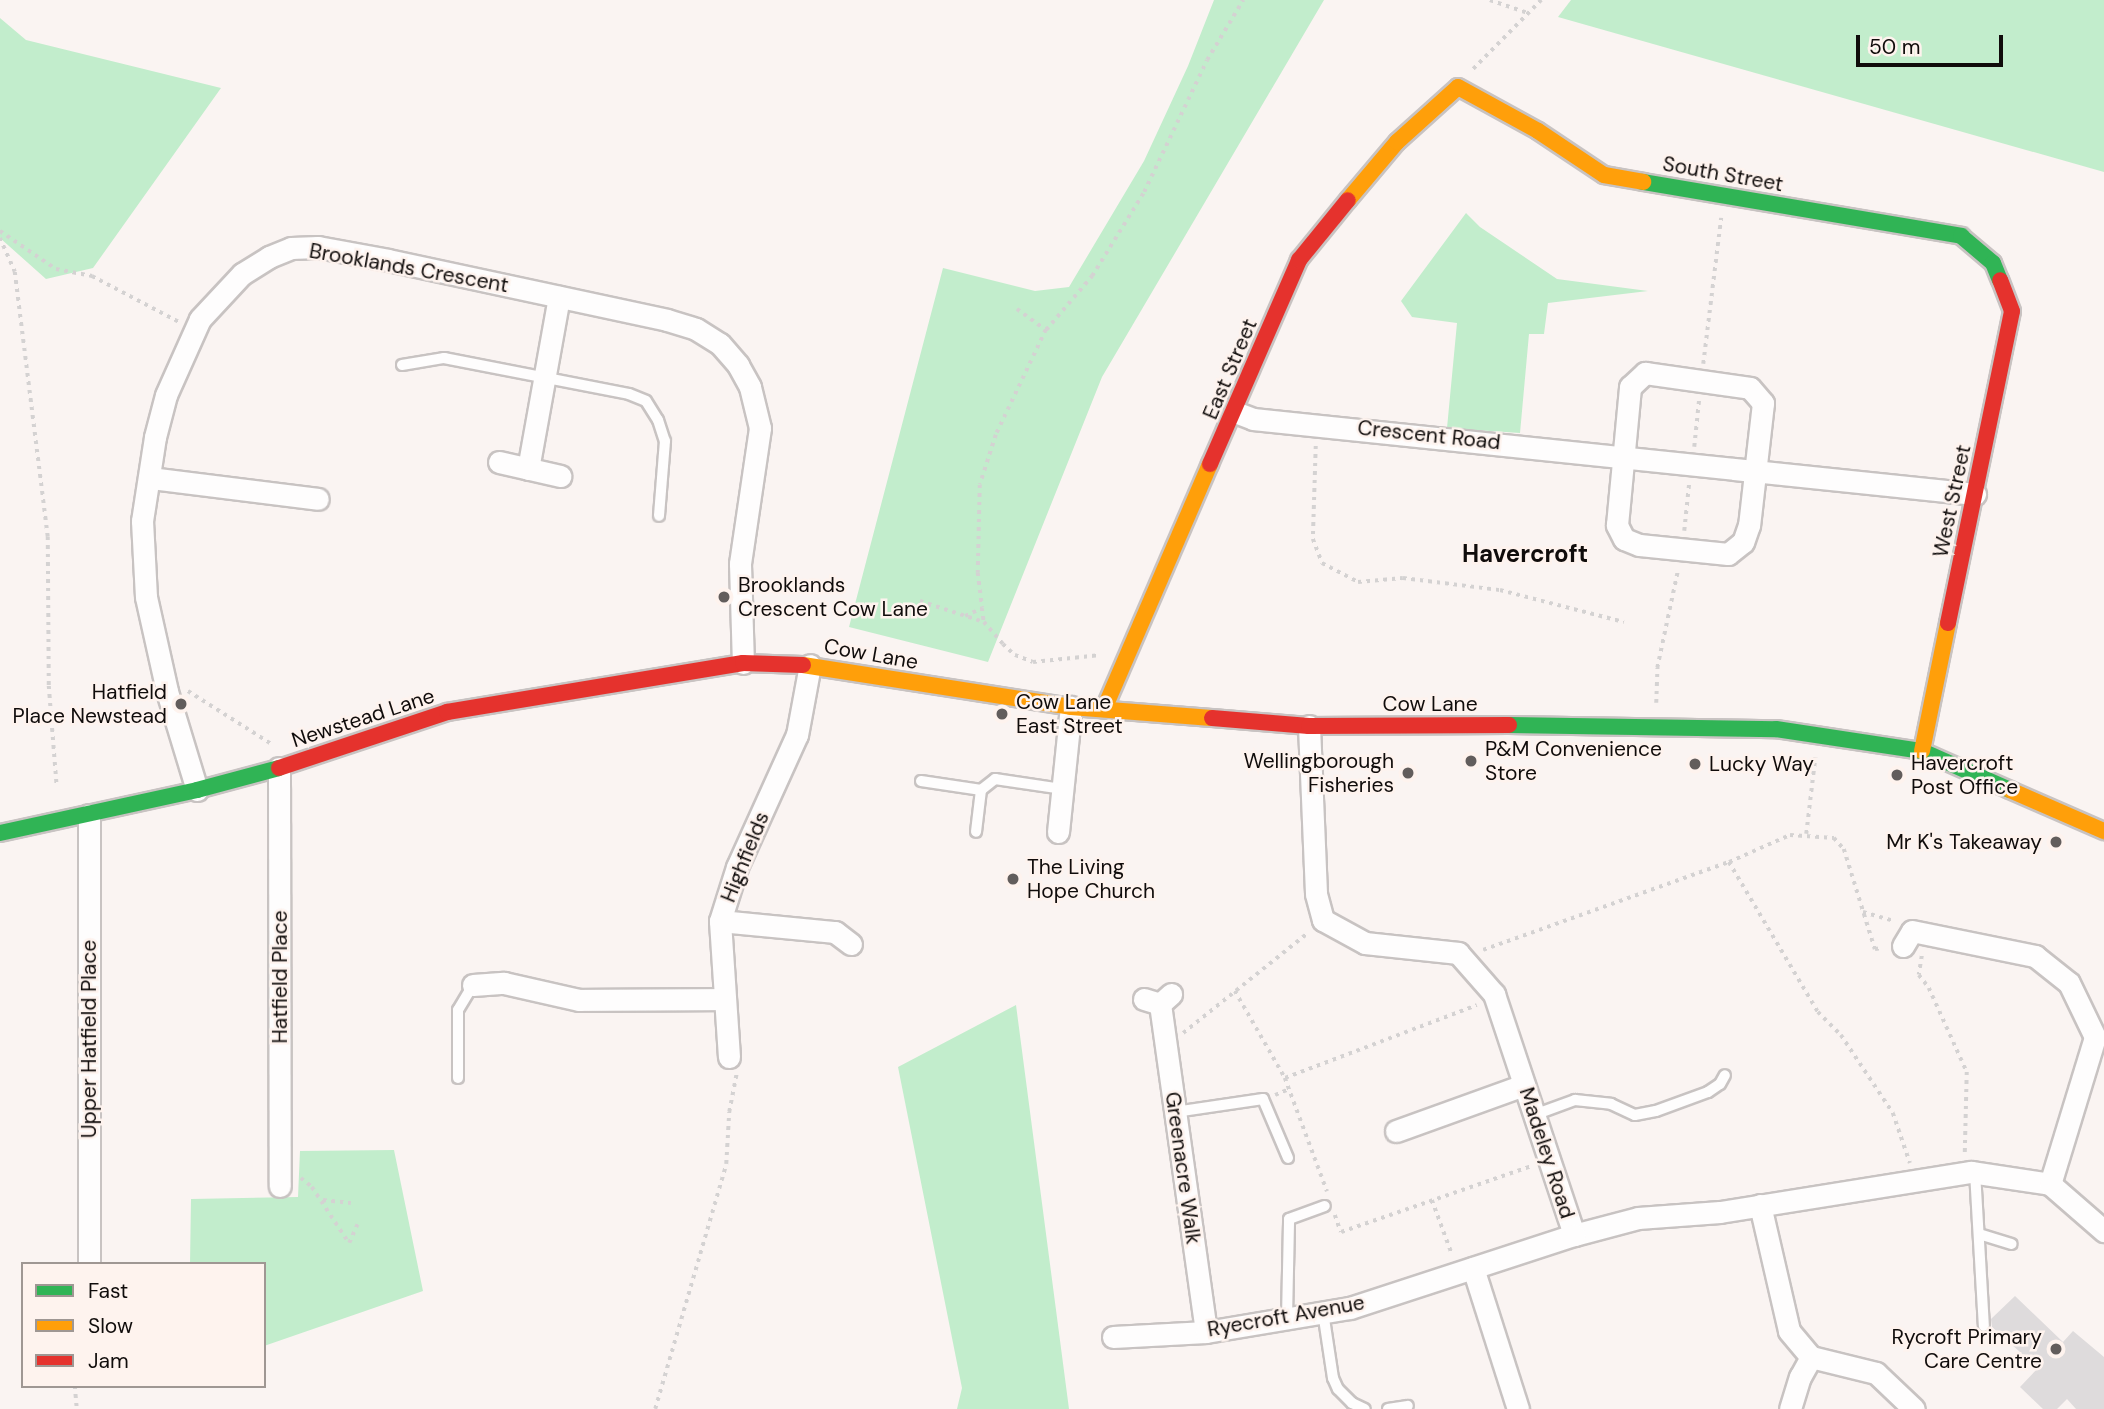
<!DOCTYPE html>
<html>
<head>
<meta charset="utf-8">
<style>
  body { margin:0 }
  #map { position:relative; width:2104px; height:1409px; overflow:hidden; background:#faf4f2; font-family:"DM Sans",sans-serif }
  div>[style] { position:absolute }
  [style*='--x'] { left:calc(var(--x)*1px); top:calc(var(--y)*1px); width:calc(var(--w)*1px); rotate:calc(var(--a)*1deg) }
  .green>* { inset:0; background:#c2edcc }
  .building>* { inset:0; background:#dedbdc }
  .path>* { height:3.5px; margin-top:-1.75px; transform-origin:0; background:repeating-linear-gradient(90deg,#d4d2d2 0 3.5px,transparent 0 8.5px) }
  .roads { filter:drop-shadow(2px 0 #c8c3c2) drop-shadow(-2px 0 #c8c3c2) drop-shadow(0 2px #c8c3c2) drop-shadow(0 -2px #c8c3c2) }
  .lane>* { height:10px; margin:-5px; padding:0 5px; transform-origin:5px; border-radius:5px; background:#fefdfd }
  .street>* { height:21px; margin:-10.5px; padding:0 10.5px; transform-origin:10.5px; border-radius:10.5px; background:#fefdfd }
  .fast>* { height:16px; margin:-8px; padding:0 8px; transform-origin:8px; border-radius:8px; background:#30b455 }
  .slow>* { height:16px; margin:-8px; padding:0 8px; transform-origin:8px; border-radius:8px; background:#ff9f0a }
  .jam>* { height:16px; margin:-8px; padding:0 8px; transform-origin:8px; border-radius:8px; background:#e5322d }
  .dots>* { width:19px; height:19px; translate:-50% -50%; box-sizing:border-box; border:4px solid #fef3ee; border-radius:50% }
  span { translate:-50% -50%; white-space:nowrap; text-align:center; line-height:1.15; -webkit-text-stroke:5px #fef3ee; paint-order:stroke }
  .street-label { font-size:21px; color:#100c0b }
  .poi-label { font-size:21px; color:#100c0b }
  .left { translate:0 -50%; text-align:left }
  .right { translate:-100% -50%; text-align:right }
  .quarter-label { font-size:24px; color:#100c0b; font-weight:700 }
  .legend { position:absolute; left:21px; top:1262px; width:245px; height:126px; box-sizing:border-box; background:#fef3ee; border:2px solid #9f9793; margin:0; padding:9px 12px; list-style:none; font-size:21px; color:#100c0b }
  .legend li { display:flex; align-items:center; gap:14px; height:35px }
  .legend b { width:35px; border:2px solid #9f9793 }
  .scale { position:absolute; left:1856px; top:35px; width:147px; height:32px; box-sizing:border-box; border:4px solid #100c0b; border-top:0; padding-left:9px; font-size:21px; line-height:24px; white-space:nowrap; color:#100c0b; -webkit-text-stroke:5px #fef3ee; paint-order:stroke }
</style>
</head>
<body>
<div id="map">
  <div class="green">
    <i style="clip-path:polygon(1214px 0,1324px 0,1102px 377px,988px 662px,849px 627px,943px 268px,1035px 291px,1069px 287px,1144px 161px,1188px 66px)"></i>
    <i style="clip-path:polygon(1571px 0,2104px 0,2104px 172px,1558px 17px)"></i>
    <i style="clip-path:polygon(0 18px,26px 40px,221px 88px,93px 268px,46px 279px,0 238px)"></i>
    <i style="clip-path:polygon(1466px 213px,1480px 227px,1557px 279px,1648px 291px,1548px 303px,1544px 334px,1529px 334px,1520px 433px,1447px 428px,1457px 323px,1412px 317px,1401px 301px)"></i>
    <i style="clip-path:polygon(1016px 1005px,1069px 1409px,957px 1409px,962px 1388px,898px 1067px)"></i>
    <i style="clip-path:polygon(394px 1150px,423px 1291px,264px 1346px,264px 1264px,190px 1264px,191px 1199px,298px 1197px,300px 1151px)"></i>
  </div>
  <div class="building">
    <i style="clip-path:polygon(2015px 1296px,2063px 1342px,2073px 1331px,2104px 1357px,2104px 1409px,2076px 1409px,2067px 1399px,2057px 1409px,2043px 1409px,2020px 1387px,2038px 1368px,1992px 1327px,1991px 1319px)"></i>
  </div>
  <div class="path">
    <i style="--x:1490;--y:0;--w:39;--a:19"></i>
    <i style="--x:1473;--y:69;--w:97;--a:-45.4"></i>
    <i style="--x:0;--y:231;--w:68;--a:34.2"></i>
    <i style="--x:56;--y:269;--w:37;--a:11"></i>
    <i style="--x:92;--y:276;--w:98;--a:27.9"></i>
    <i style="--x:0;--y:238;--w:37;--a:66"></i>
    <i style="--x:15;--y:272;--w:267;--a:82.9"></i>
    <i style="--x:48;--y:537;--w:149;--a:89.6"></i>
    <i style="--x:49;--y:686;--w:101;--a:85.5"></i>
    <i style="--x:1017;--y:309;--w:36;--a:36"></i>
    <i style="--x:1046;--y:330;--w:71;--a:-49.6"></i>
    <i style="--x:1092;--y:276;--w:99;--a:-58.2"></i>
    <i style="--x:1144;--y:192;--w:146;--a:-64.5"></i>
    <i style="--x:1207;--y:60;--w:70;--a:-59"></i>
    <i style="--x:1046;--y:330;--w:116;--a:115.5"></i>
    <i style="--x:996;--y:435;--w:52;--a:107.7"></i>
    <i style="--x:980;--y:485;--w:88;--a:91.3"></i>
    <i style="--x:978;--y:573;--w:35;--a:83"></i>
    <i style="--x:982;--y:608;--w:14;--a:82"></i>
    <i style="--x:984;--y:622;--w:29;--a:49"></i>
    <i style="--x:1003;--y:644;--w:16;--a:43"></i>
    <i style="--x:1015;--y:655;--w:19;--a:21"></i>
    <i style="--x:1033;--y:662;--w:68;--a:-5.9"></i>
    <i style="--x:1703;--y:364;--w:147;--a:-83"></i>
    <i style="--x:1316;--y:446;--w:93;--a:91.8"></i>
    <i style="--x:1313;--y:539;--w:26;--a:69"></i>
    <i style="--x:1322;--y:563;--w:41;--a:27.8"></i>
    <i style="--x:1358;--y:582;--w:45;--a:-5.1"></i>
    <i style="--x:1403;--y:578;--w:98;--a:7.1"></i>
    <i style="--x:1500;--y:590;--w:128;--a:14.5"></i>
    <i style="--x:1694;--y:447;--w:48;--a:-84.1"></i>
    <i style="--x:1684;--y:531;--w:48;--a:-84.1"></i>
    <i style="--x:920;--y:601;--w:67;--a:18.2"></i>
    <i style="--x:965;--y:616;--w:19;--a:-25"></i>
    <i style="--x:188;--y:691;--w:101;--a:32.4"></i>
    <i style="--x:1656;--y:703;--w:35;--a:-88"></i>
    <i style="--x:1657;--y:668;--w:101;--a:-78"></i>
    <i style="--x:1806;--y:834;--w:77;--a:-83.2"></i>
    <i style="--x:1729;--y:862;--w:67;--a:-23.9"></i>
    <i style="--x:1790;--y:835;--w:44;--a:3.9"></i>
    <i style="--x:1834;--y:838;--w:15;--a:48"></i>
    <i style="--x:1844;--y:849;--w:105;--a:72.8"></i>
    <i style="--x:1875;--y:949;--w:8;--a:-7"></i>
    <i style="--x:1863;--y:912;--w:32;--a:16"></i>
    <i style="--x:1483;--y:950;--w:261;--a:-19.7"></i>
    <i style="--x:1729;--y:862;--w:174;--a:59.3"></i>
    <i style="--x:1818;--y:1012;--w:33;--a:45"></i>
    <i style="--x:1841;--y:1035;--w:94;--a:56.3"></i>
    <i style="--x:1893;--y:1113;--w:53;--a:71.2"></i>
    <i style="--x:1922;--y:956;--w:19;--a:99"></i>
    <i style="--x:1919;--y:975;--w:16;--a:52"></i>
    <i style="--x:1929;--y:988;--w:92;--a:65.7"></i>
    <i style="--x:1967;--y:1072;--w:81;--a:91.4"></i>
    <i style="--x:1235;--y:991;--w:100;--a:60.1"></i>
    <i style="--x:1285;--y:1078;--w:205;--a:-20.8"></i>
    <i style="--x:1183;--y:1033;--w:160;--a:-38.7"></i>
    <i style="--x:1285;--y:1078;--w:121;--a:69.6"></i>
    <i style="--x:1275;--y:1095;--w:15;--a:-23"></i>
    <i style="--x:301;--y:1178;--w:14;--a:39"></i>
    <i style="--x:312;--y:1187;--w:67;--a:56.5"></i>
    <i style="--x:349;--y:1243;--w:22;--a:-66"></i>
    <i style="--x:323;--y:1200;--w:28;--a:6"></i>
    <i style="--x:1432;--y:1200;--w:58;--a:69.7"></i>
    <i style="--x:1335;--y:1215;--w:18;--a:71"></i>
    <i style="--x:1341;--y:1232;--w:202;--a:-19.1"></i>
    <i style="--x:75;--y:1386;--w:23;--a:85"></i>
    <i style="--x:655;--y:1409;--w:255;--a:-73.8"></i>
    <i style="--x:726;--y:1164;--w:52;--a:-86.7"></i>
    <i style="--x:729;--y:1112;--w:38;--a:-79"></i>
  </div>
  <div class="roads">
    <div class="lane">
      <i style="--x:402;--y:365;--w:43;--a:-9.5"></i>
      <i style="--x:444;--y:358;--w:188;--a:11"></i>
      <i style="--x:629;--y:394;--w:18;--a:22"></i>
      <i style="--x:646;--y:401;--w:22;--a:58"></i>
      <i style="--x:658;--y:420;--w:22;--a:72"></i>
      <i style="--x:665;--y:441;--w:75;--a:94.6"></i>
      <i style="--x:921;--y:781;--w:61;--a:8.5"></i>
      <i style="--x:981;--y:790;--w:42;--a:96.8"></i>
      <i style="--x:981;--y:790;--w:18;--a:-38"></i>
      <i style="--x:995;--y:779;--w:69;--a:8.4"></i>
      <i style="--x:458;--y:1078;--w:68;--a:-90"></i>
      <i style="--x:458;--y:1010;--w:29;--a:-59"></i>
      <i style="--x:1175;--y:1112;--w:89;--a:-8.4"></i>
      <i style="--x:1263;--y:1099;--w:64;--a:67"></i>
      <i style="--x:1534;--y:1115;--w:44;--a:-20.1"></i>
      <i style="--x:1575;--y:1100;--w:36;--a:6"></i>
      <i style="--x:1611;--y:1104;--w:26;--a:25"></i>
      <i style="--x:1635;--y:1115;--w:21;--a:-11"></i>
      <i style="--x:1656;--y:1111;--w:55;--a:-20.1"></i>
      <i style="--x:1708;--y:1092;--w:14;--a:-34"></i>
      <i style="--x:1720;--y:1084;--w:10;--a:-61"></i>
      <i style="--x:1975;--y:1172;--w:154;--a:86.7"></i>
      <i style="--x:1979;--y:1234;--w:34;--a:17"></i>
      <i style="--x:1323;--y:1312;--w:67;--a:81.4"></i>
      <i style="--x:1333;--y:1378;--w:12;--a:66"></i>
      <i style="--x:1338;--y:1389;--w:20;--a:45"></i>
      <i style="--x:1352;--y:1403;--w:14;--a:25"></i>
      <i style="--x:1287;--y:1318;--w:99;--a:-88.8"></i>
      <i style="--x:1289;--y:1219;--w:38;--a:-20"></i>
      <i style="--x:1388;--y:1409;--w:20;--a:-9"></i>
    </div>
    <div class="street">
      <i style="--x:1645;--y:373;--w:106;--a:8.1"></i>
      <i style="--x:1750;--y:388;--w:20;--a:49"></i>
      <i style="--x:1763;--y:403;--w:123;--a:96.5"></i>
      <i style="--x:1749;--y:525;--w:18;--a:109"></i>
      <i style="--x:1743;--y:542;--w:19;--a:141"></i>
      <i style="--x:1728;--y:554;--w:89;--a:-174.2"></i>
      <i style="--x:1639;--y:545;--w:16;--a:-158"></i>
      <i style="--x:1624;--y:539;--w:16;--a:-117"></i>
      <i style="--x:1617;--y:525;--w:139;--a:-84.6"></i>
      <i style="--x:1630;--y:387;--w:21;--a:-43"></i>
      <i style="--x:1235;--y:412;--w:19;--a:21"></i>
      <i style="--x:1253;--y:419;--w:726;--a:5.93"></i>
      <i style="--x:499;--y:462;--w:63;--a:12.9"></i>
      <i style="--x:528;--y:469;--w:175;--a:-79.8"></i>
      <i style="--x:150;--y:478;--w:169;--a:7.1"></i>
      <i style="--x:1309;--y:726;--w:168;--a:87.6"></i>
      <i style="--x:1316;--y:894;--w:27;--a:75"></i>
      <i style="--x:1323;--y:920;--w:48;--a:28.7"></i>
      <i style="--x:1365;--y:943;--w:94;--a:6.1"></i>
      <i style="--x:1458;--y:953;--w:55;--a:48.7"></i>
      <i style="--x:1494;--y:994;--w:254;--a:71.6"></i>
      <i style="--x:1574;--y:1235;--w:66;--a:-14.9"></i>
      <i style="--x:1638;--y:1218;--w:82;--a:-4.2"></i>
      <i style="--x:1720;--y:1212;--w:254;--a:-9.1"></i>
      <i style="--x:1971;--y:1172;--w:80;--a:8.6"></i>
      <i style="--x:2050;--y:1184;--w:72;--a:41"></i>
      <i style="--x:279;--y:768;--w:418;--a:89.9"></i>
      <i style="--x:197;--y:790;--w:103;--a:-106.9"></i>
      <i style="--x:167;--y:691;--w:96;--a:-102.6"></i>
      <i style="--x:146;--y:597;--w:76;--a:-93"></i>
      <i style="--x:142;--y:521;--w:85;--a:-81.2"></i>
      <i style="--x:155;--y:437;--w:43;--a:-75.3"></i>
      <i style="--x:166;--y:395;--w:83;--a:-65.9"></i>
      <i style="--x:200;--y:319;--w:62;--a:-47"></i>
      <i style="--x:242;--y:274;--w:32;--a:-32"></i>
      <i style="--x:269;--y:257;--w:24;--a:-22"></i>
      <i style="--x:291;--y:248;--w:27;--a:-2"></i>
      <i style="--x:318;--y:247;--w:71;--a:10.5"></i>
      <i style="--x:388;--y:260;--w:285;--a:12.1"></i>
      <i style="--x:667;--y:320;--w:30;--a:17"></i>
      <i style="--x:696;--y:329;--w:28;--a:32"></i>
      <i style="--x:720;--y:344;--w:28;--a:49"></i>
      <i style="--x:738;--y:365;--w:25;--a:61"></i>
      <i style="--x:750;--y:387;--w:42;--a:76.3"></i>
      <i style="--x:760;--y:428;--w:137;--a:98.4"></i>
      <i style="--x:740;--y:564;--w:99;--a:88.3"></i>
      <i style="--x:89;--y:815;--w:449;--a:90"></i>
      <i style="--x:1058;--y:832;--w:126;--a:-84.1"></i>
      <i style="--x:720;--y:921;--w:116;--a:5.5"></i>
      <i style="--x:835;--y:932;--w:20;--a:37"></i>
      <i style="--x:1903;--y:946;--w:17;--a:-59"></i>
      <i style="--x:1912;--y:931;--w:126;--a:11.5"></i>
      <i style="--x:2035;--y:956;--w:43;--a:38.5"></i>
      <i style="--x:2069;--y:983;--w:60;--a:64.3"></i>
      <i style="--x:2095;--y:1037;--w:154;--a:107"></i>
      <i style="--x:473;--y:985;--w:31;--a:-4"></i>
      <i style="--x:504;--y:983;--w:77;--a:12.8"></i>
      <i style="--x:579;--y:1000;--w:145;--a:-0.4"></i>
      <i style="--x:1144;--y:999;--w:17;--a:17"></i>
      <i style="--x:1160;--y:1004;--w:15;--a:-42"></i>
      <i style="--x:1160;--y:1004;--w:331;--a:82"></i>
      <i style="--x:729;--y:1057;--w:136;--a:-93.8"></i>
      <i style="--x:720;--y:921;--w:57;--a:-72.5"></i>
      <i style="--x:737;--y:867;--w:145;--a:-65.6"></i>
      <i style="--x:797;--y:735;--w:71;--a:-79.5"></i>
      <i style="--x:1396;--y:1131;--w:136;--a:-19.8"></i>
      <i style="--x:1760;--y:1205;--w:129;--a:77"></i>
      <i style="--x:1789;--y:1331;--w:34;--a:50"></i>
      <i style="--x:1811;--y:1357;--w:67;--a:13.8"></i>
      <i style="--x:1876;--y:1373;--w:52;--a:43.5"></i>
      <i style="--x:1473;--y:1268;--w:148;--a:72.3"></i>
      <i style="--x:1113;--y:1337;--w:93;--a:-3.1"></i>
      <i style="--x:1206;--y:1332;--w:146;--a:-9.5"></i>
      <i style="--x:1350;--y:1308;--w:236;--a:-18.1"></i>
      <i style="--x:1790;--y:1409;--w:34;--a:-73"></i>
      <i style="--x:1800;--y:1377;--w:23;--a:-61"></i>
    </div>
    <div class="fast">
      <i style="--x:1643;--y:182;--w:323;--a:9.6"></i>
      <i style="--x:1961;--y:236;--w:42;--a:40.2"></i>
      <i style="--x:1993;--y:263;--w:18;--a:68"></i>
      <i style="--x:1509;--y:725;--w:267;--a:0.9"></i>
      <i style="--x:1776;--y:729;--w:148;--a:8.6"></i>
      <i style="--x:1922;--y:751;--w:96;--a:23.9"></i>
      <i style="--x:0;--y:833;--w:202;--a:-12.3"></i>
      <i style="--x:197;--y:790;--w:85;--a:-15"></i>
    </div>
    <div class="slow">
      <i style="--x:1348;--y:200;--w:76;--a:-49.8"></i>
      <i style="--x:1397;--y:142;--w:82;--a:-42"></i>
      <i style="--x:1458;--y:87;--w:91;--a:28.8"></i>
      <i style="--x:1538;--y:131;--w:79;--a:33.7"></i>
      <i style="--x:1604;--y:175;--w:40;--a:10"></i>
      <i style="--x:803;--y:665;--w:271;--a:8.9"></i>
      <i style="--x:1071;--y:707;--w:141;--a:4.5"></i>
      <i style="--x:1104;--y:709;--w:267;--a:-66.6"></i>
      <i style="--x:1922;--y:751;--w:131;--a:-78.5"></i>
      <i style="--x:2010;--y:790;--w:103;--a:23.6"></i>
    </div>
    <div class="jam">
      <i style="--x:1210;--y:464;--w:223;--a:-66.4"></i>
      <i style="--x:1299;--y:260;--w:77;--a:-50.8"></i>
      <i style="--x:1948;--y:623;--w:318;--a:-78.4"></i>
      <i style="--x:2012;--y:311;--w:33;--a:-111"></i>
      <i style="--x:1212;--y:718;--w:97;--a:4.7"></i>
      <i style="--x:1309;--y:726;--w:200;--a:-0.3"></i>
      <i style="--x:279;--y:768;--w:177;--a:-18.4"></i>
      <i style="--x:447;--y:712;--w:300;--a:-9.4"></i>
      <i style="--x:743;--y:663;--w:60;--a:1.9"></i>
    </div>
  </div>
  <div class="dots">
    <i style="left:724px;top:597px;background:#625d5c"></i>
    <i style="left:181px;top:704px;background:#625d5c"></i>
    <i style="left:1002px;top:714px;background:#625d5c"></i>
    <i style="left:1471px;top:761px;background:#625d5c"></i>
    <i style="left:1695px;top:764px;background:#625d5c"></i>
    <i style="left:1408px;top:773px;background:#625d5c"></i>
    <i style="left:1897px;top:775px;background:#625d5c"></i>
    <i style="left:2056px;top:842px;background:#625d5c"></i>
    <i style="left:1013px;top:879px;background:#625d5c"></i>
    <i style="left:2056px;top:1349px;background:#625d5c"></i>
  </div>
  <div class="street-label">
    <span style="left:1723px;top:174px;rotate:10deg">South Street</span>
    <span style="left:409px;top:268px;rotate:10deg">Brooklands Crescent</span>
    <span style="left:1230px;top:369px;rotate:-67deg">East Street</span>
    <span style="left:1429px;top:435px;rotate:6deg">Crescent Road</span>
    <span style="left:1952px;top:501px;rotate:-78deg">West Street</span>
    <span style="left:871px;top:654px;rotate:10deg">Cow Lane</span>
    <span style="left:1430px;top:704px">Cow Lane</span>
    <span style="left:363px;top:718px;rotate:-18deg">Newstead Lane</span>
    <span style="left:745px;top:857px;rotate:-68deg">Highfields</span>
    <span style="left:280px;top:977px;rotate:-90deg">Hatfield Place</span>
    <span style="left:89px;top:1039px;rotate:-90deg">Upper Hatfield Place</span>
    <span style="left:1547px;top:1153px;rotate:72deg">Madeley Road</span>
    <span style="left:1183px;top:1168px;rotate:82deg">Greenacre Walk</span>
    <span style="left:1286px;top:1316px;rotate:-10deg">Ryecroft Avenue</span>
  </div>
  <div class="poi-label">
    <span class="left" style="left:738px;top:597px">Brooklands<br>Crescent Cow Lane</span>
    <span class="right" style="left:167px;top:704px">Hatfield<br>Place Newstead</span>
    <span class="left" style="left:1016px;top:714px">Cow Lane<br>East Street</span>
    <span class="left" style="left:1485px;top:761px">P&amp;M Convenience<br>Store</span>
    <span class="right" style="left:1394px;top:773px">Wellingborough<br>Fisheries</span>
    <span class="left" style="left:1911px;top:775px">Havercroft<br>Post Office</span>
    <span class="left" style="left:1709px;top:764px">Lucky Way</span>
    <span class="right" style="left:2042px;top:842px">Mr K's Takeaway</span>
    <span class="left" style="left:1027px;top:879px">The Living<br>Hope Church</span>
    <span class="right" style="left:2042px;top:1349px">Rycroft Primary<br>Care Centre</span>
  </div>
  <div class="quarter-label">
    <span style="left:1525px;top:554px">Havercroft</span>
  </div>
  <ul class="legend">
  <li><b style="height:9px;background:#30b455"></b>Fast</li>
  <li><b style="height:9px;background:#ff9f0a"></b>Slow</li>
  <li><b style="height:9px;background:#e5322d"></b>Jam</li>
  </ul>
  <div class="scale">50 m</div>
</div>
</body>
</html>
